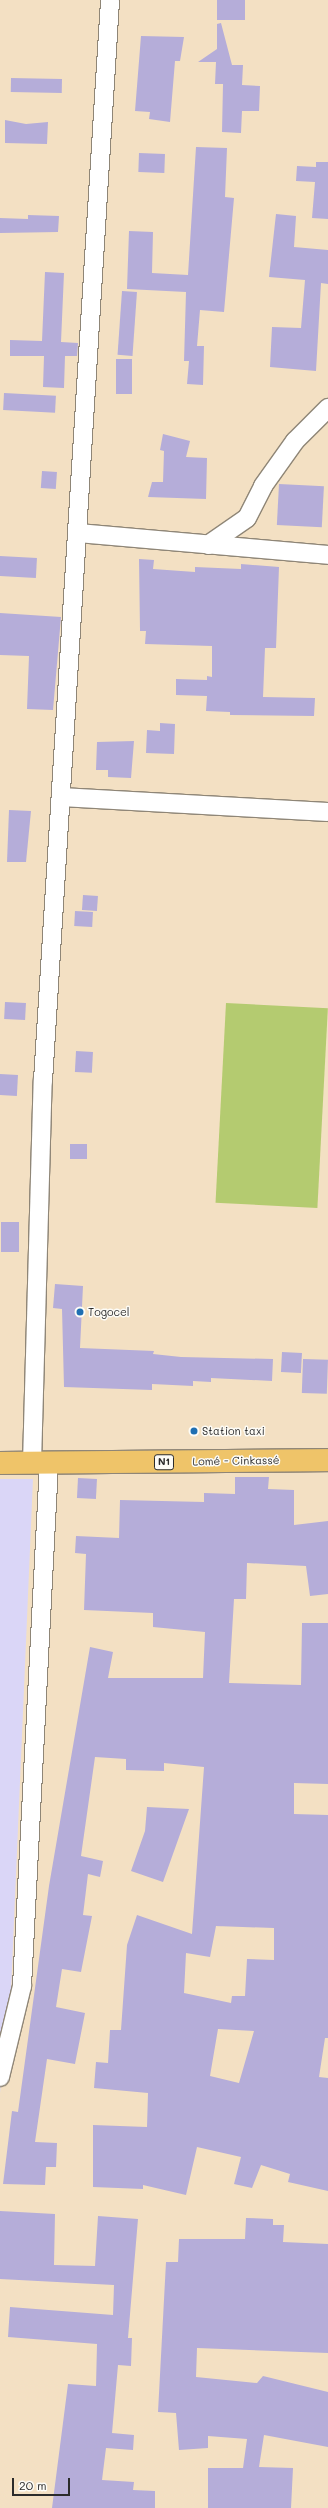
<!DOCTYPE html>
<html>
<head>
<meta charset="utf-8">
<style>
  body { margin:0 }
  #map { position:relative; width:328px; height:2508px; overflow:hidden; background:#f3e0c3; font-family:Mali,sans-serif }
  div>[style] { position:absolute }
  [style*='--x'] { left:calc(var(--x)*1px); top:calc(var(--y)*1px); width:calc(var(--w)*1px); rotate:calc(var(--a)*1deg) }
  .built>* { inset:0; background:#dad6f7 }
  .green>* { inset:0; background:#b4cb70; transform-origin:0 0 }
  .building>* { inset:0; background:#b5add9; transform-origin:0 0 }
  .roads { filter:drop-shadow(1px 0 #8f8677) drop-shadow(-1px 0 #8f8677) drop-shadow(0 1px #8f8677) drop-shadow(0 -1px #8f8677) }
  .street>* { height:18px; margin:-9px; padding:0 9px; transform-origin:9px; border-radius:9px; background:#fff }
  .highway>* { height:22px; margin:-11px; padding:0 11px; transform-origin:11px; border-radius:11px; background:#efc469 }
  .dots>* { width:11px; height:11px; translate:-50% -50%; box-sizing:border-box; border:2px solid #fdfcf7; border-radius:50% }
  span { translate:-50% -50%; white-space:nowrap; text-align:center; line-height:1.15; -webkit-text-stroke:3px #fdfcf7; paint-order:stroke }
  .shield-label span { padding:1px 3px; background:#fdfcf7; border:1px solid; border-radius:3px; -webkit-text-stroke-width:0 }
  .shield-label { font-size:10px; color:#2b2b2b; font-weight:700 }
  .poi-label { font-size:11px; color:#2b2b2b }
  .left { translate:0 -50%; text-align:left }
  .street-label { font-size:11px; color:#2b2b2b }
  .scale { position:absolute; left:12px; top:2478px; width:58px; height:18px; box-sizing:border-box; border:2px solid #2b2b2b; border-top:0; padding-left:5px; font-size:12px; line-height:14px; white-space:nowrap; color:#2b2b2b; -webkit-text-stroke:3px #fdfcf7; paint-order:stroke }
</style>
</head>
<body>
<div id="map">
  <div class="built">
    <i style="clip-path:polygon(0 1479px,33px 1479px,11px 1991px,0 2093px)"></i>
  </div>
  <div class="green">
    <i style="left:226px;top:1003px;width:102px;height:200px;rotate:3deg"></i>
  </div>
  <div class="building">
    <i style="left:217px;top:0;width:28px;height:20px"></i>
    <i style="clip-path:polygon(221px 23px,232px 65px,243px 65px,242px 85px,260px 86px,259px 111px,242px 111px,241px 133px,222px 132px,223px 84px,215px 84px,216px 62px,198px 62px,217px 49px,217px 24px)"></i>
    <i style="clip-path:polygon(141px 36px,184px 37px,180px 61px,175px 61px,170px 122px,149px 119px,150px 112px,135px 111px)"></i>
    <i style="left:11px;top:78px;width:51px;height:14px;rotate:1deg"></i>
    <i style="clip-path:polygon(5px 120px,26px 124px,48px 122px,47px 144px,5px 143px)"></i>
    <i style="clip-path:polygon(196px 147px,227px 148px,225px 197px,234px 198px,224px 312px,200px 310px,197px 346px,204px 346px,203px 385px,187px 384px,189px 361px,184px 361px,186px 292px,127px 289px,129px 231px,153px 232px,152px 273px,188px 275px)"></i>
    <i style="left:139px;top:153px;width:26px;height:19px;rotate:2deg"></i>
    <i style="clip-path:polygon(316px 162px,328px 162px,328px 219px,312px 218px,315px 182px,296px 181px,297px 166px,316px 167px)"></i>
    <i style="clip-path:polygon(276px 214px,296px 216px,294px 247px,328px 250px,328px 284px,321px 283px,316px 371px,270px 367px,272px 327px,301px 328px,305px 280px,269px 277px)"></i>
    <i style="clip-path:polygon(28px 215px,59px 216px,58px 232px,0 233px,0 218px,28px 219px)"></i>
    <i style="clip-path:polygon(45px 272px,64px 273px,61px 342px,78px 343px,77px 356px,65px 356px,64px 388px,43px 387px,44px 356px,10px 356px,10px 340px,42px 341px)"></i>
    <i style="left:122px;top:291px;width:15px;height:64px;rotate:4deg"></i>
    <i style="left:116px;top:359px;width:16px;height:35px"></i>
    <i style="left:4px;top:393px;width:52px;height:17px;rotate:3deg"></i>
    <i style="clip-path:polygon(163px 434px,190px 441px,186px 457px,207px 458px,206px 499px,148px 497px,152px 482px,163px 482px,164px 451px,160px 450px)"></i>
    <i style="left:42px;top:471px;width:15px;height:17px;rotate:4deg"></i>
    <i style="left:279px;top:484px;width:45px;height:41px;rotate:3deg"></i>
    <i style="left:0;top:556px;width:37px;height:20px;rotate:3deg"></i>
    <i style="clip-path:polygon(139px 559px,154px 560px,153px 569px,195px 572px,195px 567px,241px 569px,241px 564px,279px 567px,276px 648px,265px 648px,263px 697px,315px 698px,314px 716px,230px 715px,230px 712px,206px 711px,207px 696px,176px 695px,176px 679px,207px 680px,207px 676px,212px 677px,212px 646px,145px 644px,146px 631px,140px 631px)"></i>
    <i style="clip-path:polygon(0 613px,61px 617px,53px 710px,27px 709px,29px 656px,0 655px)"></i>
    <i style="clip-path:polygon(160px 723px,175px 724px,174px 754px,146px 753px,147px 730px,160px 731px)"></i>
    <i style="clip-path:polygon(134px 741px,131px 778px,108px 777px,108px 770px,96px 770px,97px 742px)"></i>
    <i style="clip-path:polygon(9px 810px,31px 811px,26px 862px,7px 862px)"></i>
    <i style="left:83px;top:895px;width:15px;height:15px;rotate:4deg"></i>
    <i style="left:75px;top:911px;width:18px;height:15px;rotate:3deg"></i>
    <i style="left:5px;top:1002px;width:21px;height:17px;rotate:3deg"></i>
    <i style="left:76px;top:1051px;width:17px;height:21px;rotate:3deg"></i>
    <i style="left:0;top:1074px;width:18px;height:21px;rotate:3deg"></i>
    <i style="left:70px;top:1144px;width:17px;height:15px"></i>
    <i style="left:1px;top:1222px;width:18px;height:30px"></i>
    <i style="clip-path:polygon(55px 1284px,83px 1286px,80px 1348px,154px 1351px,153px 1354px,181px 1357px,273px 1359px,272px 1381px,211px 1378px,211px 1382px,193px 1381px,193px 1386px,152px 1384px,152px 1390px,64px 1387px,62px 1309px,53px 1308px)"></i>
    <i style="left:282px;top:1352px;width:20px;height:20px;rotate:3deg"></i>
    <i style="left:303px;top:1359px;width:25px;height:34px;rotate:2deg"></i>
    <i style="clip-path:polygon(evenodd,235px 1477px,269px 1477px,268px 1489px,294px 1490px,294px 1525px,328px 1521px,328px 1594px,310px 1596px,306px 1566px,247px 1563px,246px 1599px,234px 1599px,229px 1683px,301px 1685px,302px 1623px,328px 1623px,328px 1784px,294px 1783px,294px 1814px,328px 1815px,328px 2038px,325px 2038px,319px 2077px,328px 2078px,328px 2191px,288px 2182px,290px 2174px,261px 2165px,252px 2188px,234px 2184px,241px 2157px,197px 2147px,186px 2195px,143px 2185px,143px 2189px,93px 2187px,93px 2125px,147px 2127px,148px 2093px,94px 2088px,96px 2062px,108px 2063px,110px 2030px,121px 2030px,127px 1945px,137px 1915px,192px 1934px,204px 1767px,164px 1763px,164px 1771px,126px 1770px,126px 1759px,95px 1757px,81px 1856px,103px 1861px,100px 1877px,88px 1874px,83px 1915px,92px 1916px,81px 1972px,62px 1969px,56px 2007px,85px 2013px,75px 2064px,47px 2059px,35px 2142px,57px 2143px,56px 2167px,46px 2167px,45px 2185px,3px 2184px,12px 2111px,18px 2112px,49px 1886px,90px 1647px,113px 1652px,108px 1678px,203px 1678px,205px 1632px,153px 1627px,153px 1613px,84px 1610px,86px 1554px,75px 1553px,76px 1536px,119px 1538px,120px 1500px,204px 1502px,204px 1493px,235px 1494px,235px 1477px,216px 1926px,274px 1928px,274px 1960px,247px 1959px,245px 1996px,232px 1996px,231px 2003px,184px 1993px,186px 1953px,210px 1957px,216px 1926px,235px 1477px,218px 2029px,254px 2031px,239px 2083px,210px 2076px,218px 2029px)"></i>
    <i style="left:78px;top:1478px;width:19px;height:20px;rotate:3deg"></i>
    <i style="clip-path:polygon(147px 1807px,189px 1809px,163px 1882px,131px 1871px,145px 1831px)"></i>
    <i style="clip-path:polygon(0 2211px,55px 2214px,54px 2265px,95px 2266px,98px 2216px,138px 2219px,128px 2338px,132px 2338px,131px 2366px,118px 2365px,112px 2433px,134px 2435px,133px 2450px,106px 2448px,102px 2480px,134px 2482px,133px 2490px,155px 2491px,155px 2508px,52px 2508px,68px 2384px,96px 2386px,97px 2344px,8px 2337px,10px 2307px,113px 2315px,114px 2285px,0 2279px)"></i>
    <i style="clip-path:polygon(246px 2218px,273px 2219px,273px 2225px,284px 2225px,283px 2242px,328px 2244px,328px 2353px,197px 2348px,196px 2377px,257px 2383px,263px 2376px,328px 2392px,328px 2447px,264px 2435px,259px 2467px,293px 2468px,291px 2508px,208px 2508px,208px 2468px,243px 2468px,247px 2439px,208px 2436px,208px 2448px,179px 2450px,176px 2413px,158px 2412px,166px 2262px,178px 2262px,179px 2239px,245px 2239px)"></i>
  </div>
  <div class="roads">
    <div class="street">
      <i style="--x:78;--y:533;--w:251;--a:5"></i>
      <i style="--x:208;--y:545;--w:47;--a:-34.7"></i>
      <i style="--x:247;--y:518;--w:36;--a:-63"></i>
      <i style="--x:263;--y:486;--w:55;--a:-54.6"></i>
      <i style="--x:295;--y:441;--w:47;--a:-45"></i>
      <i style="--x:61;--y:797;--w:267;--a:3.2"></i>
      <i style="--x:32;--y:1463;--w:382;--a:-88.4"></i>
      <i style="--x:43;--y:1081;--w:1083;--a:-86.45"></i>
      <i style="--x:0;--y:2077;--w:94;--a:-76.4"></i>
      <i style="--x:22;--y:1986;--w:524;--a:-87.04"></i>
    </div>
    <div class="highway">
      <i style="--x:0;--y:1463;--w:328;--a:-0.5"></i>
    </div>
  </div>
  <div class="dots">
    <i style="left:80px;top:1312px;background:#1f6fb2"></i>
    <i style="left:194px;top:1431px;background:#1f6fb2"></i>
  </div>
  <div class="shield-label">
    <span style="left:164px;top:1462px">N1</span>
  </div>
  <div class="poi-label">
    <span class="left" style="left:88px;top:1312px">Togocel</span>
    <span class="left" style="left:202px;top:1431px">Station taxi</span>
  </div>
  <div class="street-label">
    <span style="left:236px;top:1461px;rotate:-1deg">Lomé - Cinkassé</span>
  </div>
  <div class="scale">20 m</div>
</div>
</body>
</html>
